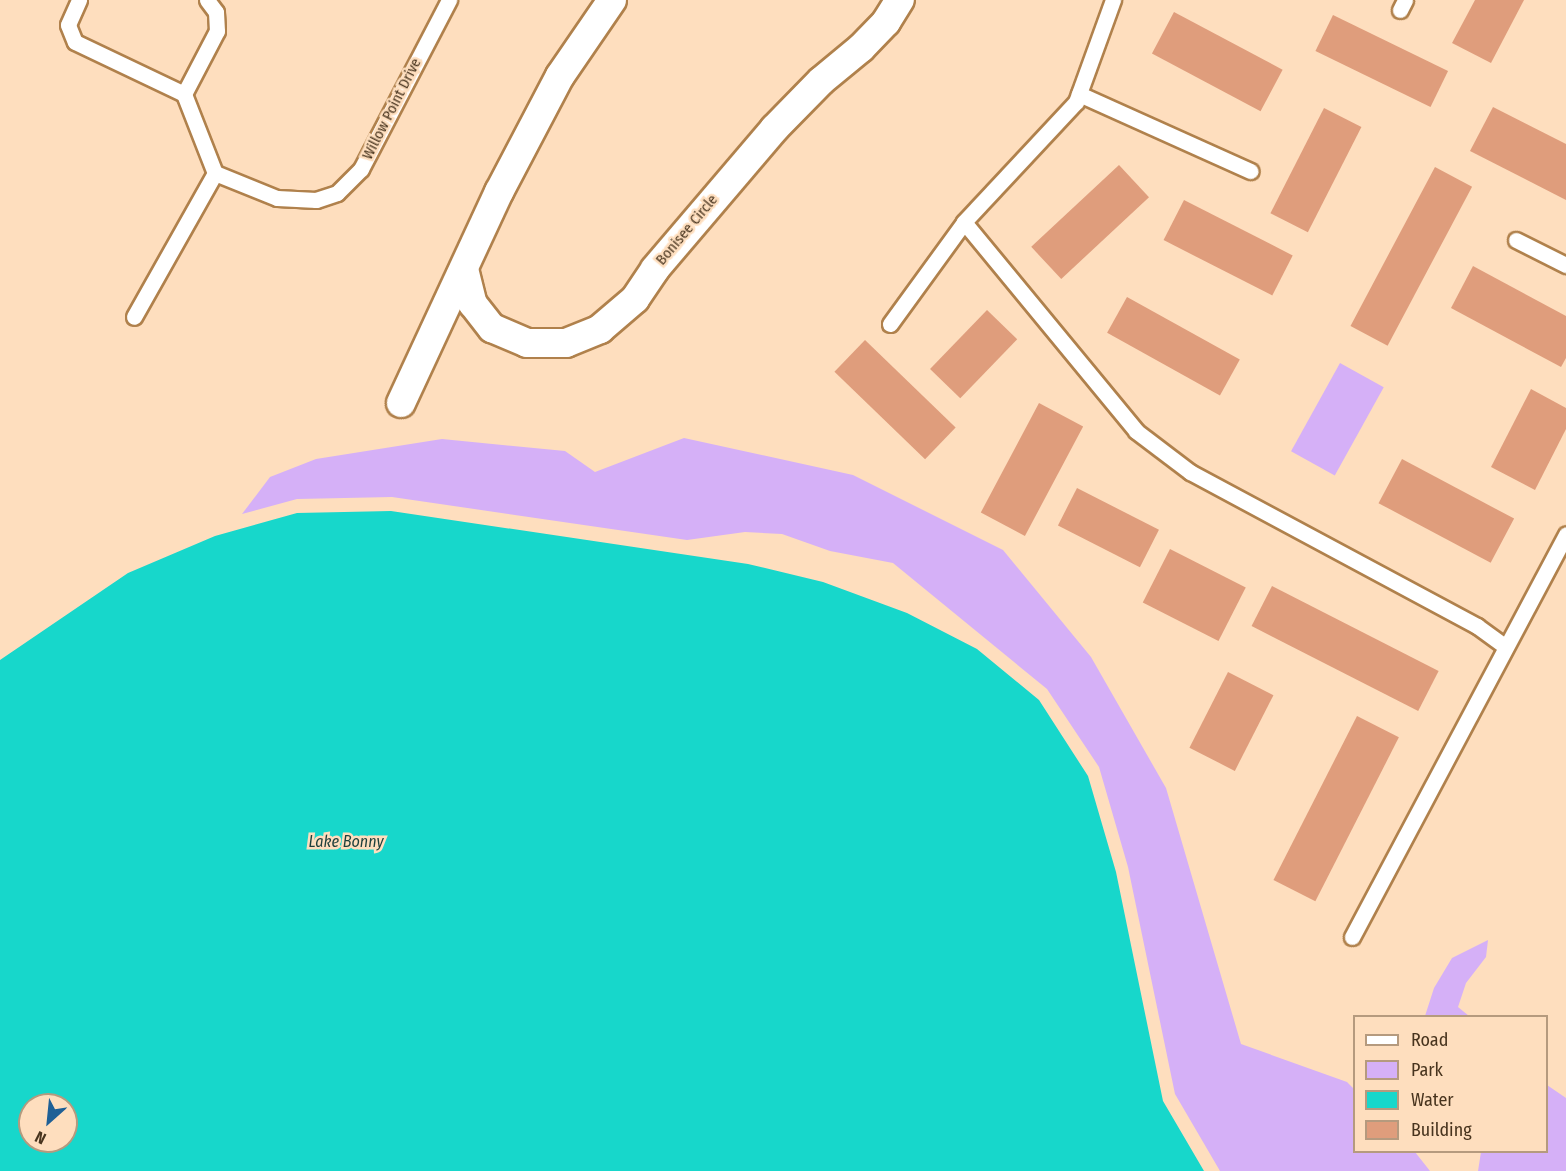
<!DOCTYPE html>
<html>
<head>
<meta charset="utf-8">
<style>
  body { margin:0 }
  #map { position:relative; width:1566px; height:1171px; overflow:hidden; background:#fedebe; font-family:"Fira Sans Condensed",sans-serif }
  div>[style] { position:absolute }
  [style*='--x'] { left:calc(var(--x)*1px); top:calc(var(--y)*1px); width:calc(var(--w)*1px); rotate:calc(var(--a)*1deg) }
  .green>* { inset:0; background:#d5b0f7; transform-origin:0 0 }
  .water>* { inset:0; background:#17d7cb }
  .building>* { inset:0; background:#df9d7c; transform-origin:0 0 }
  .roads { filter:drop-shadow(2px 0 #b0814c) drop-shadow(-2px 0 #b0814c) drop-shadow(0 2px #b0814c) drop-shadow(0 -2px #b0814c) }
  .lane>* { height:15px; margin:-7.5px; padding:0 7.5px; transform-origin:7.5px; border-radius:7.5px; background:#fff }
  .street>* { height:28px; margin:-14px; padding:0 14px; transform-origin:14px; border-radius:14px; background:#fff }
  span { translate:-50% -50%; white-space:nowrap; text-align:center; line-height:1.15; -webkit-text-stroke:5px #fedebe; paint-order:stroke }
  .street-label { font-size:15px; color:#48341e }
  .water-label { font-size:16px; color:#1d3f3c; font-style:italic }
  .legend { position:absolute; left:1353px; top:1015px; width:195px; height:138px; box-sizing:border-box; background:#fedebe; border:2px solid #b59a7e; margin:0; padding:8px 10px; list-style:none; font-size:18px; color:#48341e }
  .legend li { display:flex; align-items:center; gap:12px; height:30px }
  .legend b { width:30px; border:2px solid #b59a7e }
  .north { position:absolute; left:18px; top:1093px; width:60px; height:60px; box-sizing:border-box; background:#fedebe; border:2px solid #b59a7e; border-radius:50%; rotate:207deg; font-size:16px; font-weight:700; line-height:24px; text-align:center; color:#48341e }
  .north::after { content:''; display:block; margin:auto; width:21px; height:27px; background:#1f6096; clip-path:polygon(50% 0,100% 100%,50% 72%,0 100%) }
</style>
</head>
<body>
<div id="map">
  <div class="green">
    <i style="left:1340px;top:363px;width:50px;height:101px;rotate:29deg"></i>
    <i style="clip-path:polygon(684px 438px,853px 475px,1003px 550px,1091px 657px,1166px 788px,1241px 1044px,1347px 1082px,1354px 1089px,1354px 1152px,1415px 1152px,1430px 1171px,1220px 1171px,1175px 1094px,1128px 867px,1099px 767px,1047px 689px,893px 563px,830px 551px,782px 534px,745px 532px,687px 540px,392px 497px,297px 499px,242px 514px,270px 477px,316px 459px,442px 439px,565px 451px,595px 472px)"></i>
    <i style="clip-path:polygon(1488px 940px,1486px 957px,1466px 983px,1458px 1007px,1469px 1016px,1425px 1016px,1434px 988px,1452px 958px)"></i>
    <i style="clip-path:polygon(1547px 1085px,1566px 1098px,1566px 1171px,1478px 1171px,1481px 1152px,1546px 1152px)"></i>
  </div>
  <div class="water">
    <i style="clip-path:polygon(evenodd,391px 511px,748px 564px,823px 582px,907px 613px,977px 649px,1039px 700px,1088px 776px,1116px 872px,1163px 1101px,1204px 1171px,0 1171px,0 660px,128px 573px,215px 536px,297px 513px,391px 511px,30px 1105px,66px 1105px,66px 1141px,30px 1141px,30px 1105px)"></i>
  </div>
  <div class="building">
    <i style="clip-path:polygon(1475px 0,1524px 0,1491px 63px,1452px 43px)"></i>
    <i style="left:1174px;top:12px;width:123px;height:47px;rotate:28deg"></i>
    <i style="left:1333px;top:15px;width:128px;height:40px;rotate:26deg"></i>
    <i style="clip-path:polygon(1493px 107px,1566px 144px,1566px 200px,1470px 151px)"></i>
    <i style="left:1324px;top:108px;width:42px;height:118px;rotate:27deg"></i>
    <i style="left:1119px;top:165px;width:44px;height:120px;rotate:47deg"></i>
    <i style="left:1435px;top:167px;width:42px;height:180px;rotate:28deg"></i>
    <i style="left:1184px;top:200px;width:122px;height:45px;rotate:27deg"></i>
    <i style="clip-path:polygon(1473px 266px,1566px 316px,1566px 358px,1561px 367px,1451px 308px)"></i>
    <i style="left:1127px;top:297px;width:129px;height:41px;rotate:29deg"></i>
    <i style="left:987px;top:310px;width:42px;height:82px;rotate:44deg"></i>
    <i style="left:865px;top:340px;width:126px;height:44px;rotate:44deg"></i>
    <i style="clip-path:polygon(1531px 389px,1566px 408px,1566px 429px,1535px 490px,1491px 467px)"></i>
    <i style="left:1039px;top:403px;width:50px;height:124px;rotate:28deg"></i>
    <i style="left:1402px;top:459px;width:127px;height:50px;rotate:28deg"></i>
    <i style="left:1077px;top:488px;width:92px;height:42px;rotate:27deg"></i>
    <i style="left:1170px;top:549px;width:85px;height:60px;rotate:27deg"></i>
    <i style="left:1272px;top:586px;width:187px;height:45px;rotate:27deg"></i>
    <i style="left:1228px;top:672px;width:51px;height:85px;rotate:27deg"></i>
    <i style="left:1357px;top:716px;width:47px;height:184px;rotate:27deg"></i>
  </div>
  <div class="roads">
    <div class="lane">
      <i style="--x:79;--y:0;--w:27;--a:114"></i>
      <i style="--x:68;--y:25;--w:18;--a:68"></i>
      <i style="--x:75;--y:42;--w:121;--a:25.5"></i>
      <i style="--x:184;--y:94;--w:85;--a:68.6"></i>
      <i style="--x:215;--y:173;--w:165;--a:119.4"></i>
      <i style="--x:1400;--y:10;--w:11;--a:-63"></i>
      <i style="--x:184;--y:94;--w:71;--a:-62.4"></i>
      <i style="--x:217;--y:31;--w:19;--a:-93"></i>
      <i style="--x:216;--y:12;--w:15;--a:-127"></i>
      <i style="--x:1079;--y:94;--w:188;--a:24.2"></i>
      <i style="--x:215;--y:173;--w:67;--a:22"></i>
      <i style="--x:277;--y:198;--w:39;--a:3"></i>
      <i style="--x:316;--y:200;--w:22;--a:-18"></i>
      <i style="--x:337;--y:193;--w:34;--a:-45"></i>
      <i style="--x:361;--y:169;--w:191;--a:-62.5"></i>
      <i style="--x:964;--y:222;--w:271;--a:50.5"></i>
      <i style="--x:1136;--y:431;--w:68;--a:37.2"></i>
      <i style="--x:1190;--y:472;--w:326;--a:28.2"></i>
      <i style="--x:1477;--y:626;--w:34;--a:36"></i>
      <i style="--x:1516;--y:240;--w:56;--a:26.6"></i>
      <i style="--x:890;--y:324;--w:126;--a:-54"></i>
      <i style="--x:964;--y:222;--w:164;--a:-47"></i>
      <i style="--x:1076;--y:102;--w:109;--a:-70.1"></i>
      <i style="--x:1352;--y:937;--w:456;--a:-62"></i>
    </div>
    <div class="street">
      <i style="--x:464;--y:269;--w:36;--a:76"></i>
      <i style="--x:473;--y:304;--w:31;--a:52"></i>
      <i style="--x:492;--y:328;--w:38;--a:23"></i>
      <i style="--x:527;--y:343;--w:39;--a:0"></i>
      <i style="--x:566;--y:343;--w:37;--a:-22"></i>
      <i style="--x:600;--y:329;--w:46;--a:-40.6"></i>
      <i style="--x:635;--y:299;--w:36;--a:-56"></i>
      <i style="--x:655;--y:269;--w:184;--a:-49.6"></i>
      <i style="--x:774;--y:129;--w:67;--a:-45.6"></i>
      <i style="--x:821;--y:81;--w:52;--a:-39.5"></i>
      <i style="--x:861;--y:48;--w:36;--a:-46"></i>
      <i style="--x:886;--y:22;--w:26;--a:-58"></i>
      <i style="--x:401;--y:403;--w:233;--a:-65.1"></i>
      <i style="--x:499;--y:192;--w:131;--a:-62.3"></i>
      <i style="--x:560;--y:76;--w:92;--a:-55.6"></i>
    </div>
  </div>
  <div class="street-label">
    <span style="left:392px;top:109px;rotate:-63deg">Willow Point Drive</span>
    <span style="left:687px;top:230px;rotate:-50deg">Bonisee Circle</span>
  </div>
  <div class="water-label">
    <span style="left:346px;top:842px">Lake Bonny</span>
  </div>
  <ul class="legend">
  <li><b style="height:8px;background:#fff"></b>Road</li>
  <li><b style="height:16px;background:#d5b0f7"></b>Park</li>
  <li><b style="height:16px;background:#17d7cb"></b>Water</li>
  <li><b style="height:16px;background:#df9d7c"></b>Building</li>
  </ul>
  <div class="north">N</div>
</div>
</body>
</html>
